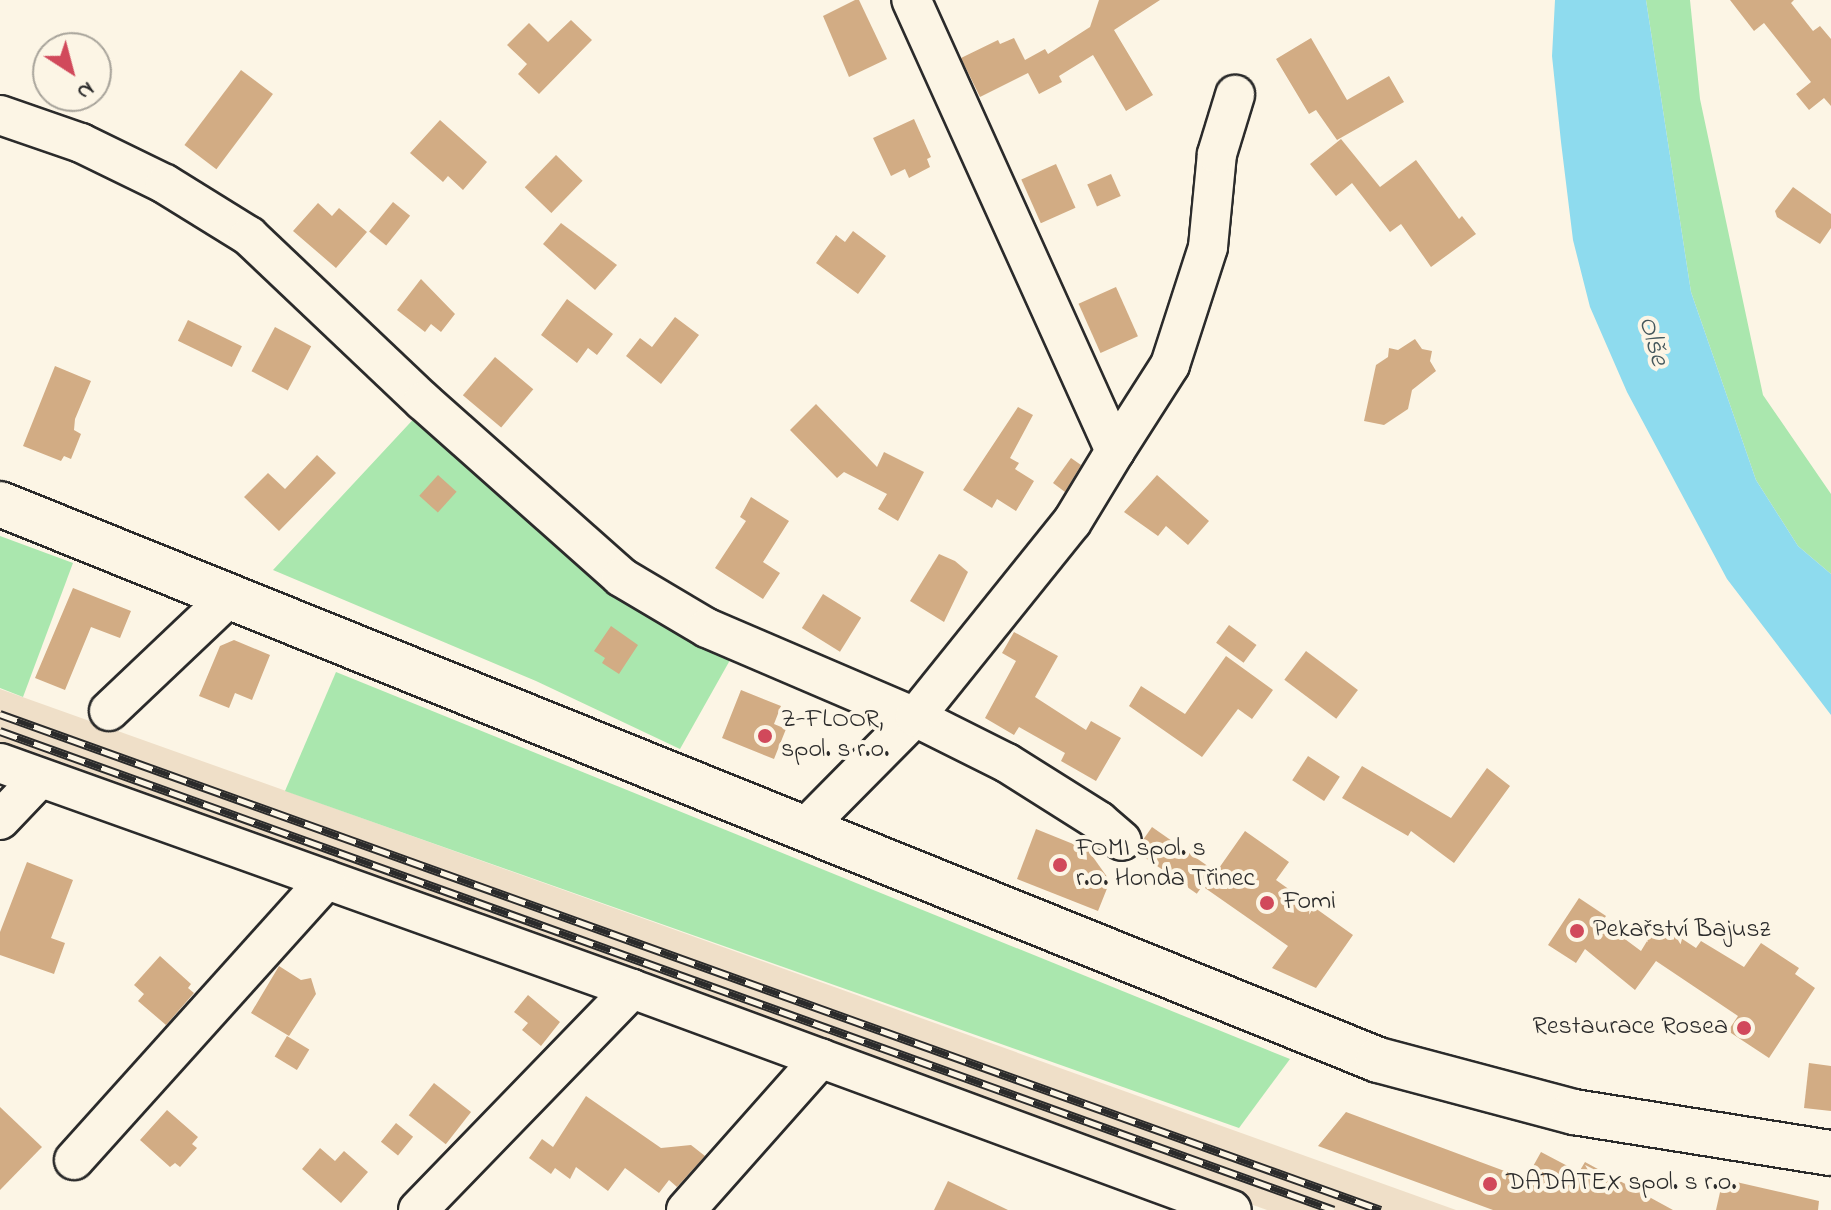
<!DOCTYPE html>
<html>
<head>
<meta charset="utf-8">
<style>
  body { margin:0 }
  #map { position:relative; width:1831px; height:1210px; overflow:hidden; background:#fcf5e5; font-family:"Indie Flower",sans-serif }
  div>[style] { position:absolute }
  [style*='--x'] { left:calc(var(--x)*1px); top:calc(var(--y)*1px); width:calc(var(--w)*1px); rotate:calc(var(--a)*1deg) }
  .built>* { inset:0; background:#efdfc8 }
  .green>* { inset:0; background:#aae7ae }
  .water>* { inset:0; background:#8edbee }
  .building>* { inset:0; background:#d2ac84; transform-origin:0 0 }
  .roads { filter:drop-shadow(2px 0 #2b2b2b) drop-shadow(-2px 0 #2b2b2b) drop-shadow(0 2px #2b2b2b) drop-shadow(0 -2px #2b2b2b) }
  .minor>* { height:38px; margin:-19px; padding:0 19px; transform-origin:19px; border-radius:19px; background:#fcf5e5 }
  .major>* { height:44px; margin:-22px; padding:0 22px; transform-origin:22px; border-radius:22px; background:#fcf5e5 }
  .rail>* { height:9px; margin-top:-4.5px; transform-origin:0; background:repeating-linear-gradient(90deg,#fcf5e5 0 18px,#2b2b2b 0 36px); box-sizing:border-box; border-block:2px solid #2b2b2b }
  .dots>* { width:22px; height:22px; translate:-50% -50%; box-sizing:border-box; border:4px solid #fcf5e5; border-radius:50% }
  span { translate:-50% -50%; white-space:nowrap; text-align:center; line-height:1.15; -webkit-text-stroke:8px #fcf5e5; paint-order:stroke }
  .poi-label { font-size:26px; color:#2b2b2b }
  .left { translate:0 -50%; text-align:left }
  .right { translate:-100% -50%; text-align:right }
  .water-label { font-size:28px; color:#44575c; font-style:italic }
  .north { position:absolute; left:32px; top:32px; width:80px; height:80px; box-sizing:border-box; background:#fcf5e5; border:2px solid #a8a49b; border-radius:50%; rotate:144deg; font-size:22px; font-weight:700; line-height:32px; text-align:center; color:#2b2b2b }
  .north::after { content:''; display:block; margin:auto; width:28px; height:36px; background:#d1495b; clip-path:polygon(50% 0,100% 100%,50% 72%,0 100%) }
</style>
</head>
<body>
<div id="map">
  <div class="built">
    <i style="clip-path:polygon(0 689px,656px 923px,1456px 1210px,1267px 1210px,634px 983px,0 745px)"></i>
  </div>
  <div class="green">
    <i style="clip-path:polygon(1646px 0,1690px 0,1700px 99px,1763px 395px,1831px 494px,1831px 574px,1798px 546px,1756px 480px,1691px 292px)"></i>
    <i style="clip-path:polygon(421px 411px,734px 653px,680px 749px,536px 681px,273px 570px)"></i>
    <i style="clip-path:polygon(0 536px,73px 563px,23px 697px,0 688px)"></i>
    <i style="clip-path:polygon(336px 672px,1290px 1059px,1239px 1128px,285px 791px)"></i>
  </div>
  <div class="water">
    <i style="clip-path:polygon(1555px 0,1646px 0,1691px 292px,1756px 480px,1798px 546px,1831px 574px,1831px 715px,1727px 579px,1627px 392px,1590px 307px,1573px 240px,1561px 142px,1552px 56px)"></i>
  </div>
  <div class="building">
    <i style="clip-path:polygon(855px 0,859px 0,887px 59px,849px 77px,823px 16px)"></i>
    <i style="clip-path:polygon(1099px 0,1160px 0,1114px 30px,1153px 95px,1126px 111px,1093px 55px,1059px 76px,1062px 82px,1039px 94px,1028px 73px,980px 97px,961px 58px,998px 40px,1000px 44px,1014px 38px,1025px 60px,1045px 49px,1048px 54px,1090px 27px)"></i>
    <i style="clip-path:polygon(1730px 0,1794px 0,1791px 3px,1813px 31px,1820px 26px,1831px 39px,1831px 106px,1824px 98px,1809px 110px,1796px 94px,1811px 82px,1764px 23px,1754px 31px)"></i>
    <i style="clip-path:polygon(571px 20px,592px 40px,539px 94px,518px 74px,527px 64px,507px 45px,529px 23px,548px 42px)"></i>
    <i style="clip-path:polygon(1311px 38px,1347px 100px,1389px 76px,1404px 102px,1337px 140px,1316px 110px,1309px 114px,1276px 59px)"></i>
    <i style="left:241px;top:70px;width:40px;height:94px;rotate:37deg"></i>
    <i style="clip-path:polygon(914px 119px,931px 157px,927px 159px,930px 167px,909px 178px,905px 169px,891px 176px,873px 138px)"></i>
    <i style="clip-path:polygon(440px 120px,487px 162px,463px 190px,448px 176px,443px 182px,410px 153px)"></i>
    <i style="clip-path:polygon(1341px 139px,1380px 187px,1416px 160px,1459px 219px,1462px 216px,1476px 234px,1431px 267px,1401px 224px,1390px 232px,1352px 183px,1336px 196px,1310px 164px)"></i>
    <i style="left:556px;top:155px;width:37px;height:45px;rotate:44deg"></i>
    <i style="left:1056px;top:164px;width:48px;height:38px;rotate:66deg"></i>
    <i style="left:1111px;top:174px;width:24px;height:26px;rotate:66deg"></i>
    <i style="clip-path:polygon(1793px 187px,1831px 214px,1831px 228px,1820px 244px,1777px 217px,1775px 211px)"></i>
    <i style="left:393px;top:202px;width:22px;height:38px;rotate:39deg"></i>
    <i style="clip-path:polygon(318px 203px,332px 216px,339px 208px,367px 232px,336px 268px,293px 231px)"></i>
    <i style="clip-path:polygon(561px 223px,617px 265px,595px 290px,543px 244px)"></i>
    <i style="clip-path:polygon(853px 231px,886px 256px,858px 294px,816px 263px,836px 235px,845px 242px)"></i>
    <i style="clip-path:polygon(421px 279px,455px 314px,441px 332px,431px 324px,425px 332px,397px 310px)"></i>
    <i style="left:1116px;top:287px;width:54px;height:41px;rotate:66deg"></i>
    <i style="clip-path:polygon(567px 299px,613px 334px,597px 355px,588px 348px,577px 363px,541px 335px)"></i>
    <i style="clip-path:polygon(675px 317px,699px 335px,661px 384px,626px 356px,640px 338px,652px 347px)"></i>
    <i style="left:188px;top:320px;width:60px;height:23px;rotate:26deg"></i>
    <i style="left:275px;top:327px;width:41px;height:50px;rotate:28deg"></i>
    <i style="clip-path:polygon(1415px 339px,1422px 349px,1432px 351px,1430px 361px,1436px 371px,1412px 390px,1408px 409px,1384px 425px,1364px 421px,1376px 365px,1388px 357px,1389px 348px,1398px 350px)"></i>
    <i style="left:495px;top:357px;width:50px;height:50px;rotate:40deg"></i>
    <i style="clip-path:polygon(55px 366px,91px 381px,75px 419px,74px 430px,81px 434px,71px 459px,64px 456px,61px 461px,23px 446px)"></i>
    <i style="clip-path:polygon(816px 404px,877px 467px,884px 452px,924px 472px,898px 521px,878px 509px,887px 494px,844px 472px,837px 478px,790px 430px)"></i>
    <i style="clip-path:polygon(1018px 407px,1033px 415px,1010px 458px,1019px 463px,1015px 469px,1034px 481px,1016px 511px,997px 499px,992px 508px,963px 490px)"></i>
    <i style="clip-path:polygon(317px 455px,336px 473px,279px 531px,244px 497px,268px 473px,285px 489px)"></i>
    <i style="clip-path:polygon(1071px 458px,1081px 465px,1065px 492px,1053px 483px)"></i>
    <i style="left:438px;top:475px;width:25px;height:28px;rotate:42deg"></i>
    <i style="clip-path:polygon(1157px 475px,1209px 521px,1188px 545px,1166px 526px,1158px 536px,1124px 512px)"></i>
    <i style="clip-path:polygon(751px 497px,789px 521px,763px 562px,780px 573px,763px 599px,715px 568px,746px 521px,740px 517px)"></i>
    <i style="clip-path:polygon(939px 554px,955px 561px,968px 572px,944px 622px,910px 601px)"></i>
    <i style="clip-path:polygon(73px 588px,131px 611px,120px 638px,91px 627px,65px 690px,35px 678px)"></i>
    <i style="left:823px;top:594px;width:45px;height:40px;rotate:32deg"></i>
    <i style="left:1229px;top:625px;width:34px;height:22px;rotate:36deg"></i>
    <i style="clip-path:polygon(611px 626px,638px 645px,619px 674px,602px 663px,605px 658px,594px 651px)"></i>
    <i style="clip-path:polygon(1014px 632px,1058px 656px,1035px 697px,1086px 730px,1091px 721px,1121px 738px,1096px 781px,1061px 761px,1065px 753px,1019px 727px,1014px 735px,985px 718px,1016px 661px,1002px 653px)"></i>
    <i style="clip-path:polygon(234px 640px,270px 655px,252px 700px,235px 693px,229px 708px,199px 696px,220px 646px)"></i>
    <i style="left:1306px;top:651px;width:65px;height:36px;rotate:37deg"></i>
    <i style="clip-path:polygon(1226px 656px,1273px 690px,1252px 719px,1238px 709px,1202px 757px,1129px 706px,1141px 686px,1185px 714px)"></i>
    <i style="clip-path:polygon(741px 690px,781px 706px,774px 724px,786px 729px,774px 759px,722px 738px)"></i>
    <i style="left:1308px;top:756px;width:38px;height:29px;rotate:33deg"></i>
    <i style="clip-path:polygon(1362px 766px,1451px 818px,1487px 768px,1510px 786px,1454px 863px,1411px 831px,1408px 836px,1342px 798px)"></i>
    <i style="left:1152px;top:827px;width:75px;height:29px;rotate:35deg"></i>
    <i style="clip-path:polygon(1036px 829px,1088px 850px,1110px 881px,1098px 911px,1017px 879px)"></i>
    <i style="clip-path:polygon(1245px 831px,1289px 862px,1276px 880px,1353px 935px,1316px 988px,1272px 968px,1288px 946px,1205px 888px)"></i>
    <i style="clip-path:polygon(27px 862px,73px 880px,51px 938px,65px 943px,54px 974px,0 955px,0 932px)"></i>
    <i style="clip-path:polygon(1579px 898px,1606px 916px,1602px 922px,1641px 951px,1658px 923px,1696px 948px,1701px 941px,1744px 967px,1761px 943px,1799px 968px,1795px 974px,1815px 988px,1769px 1058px,1728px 1031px,1738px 1016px,1656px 961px,1635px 990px,1585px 949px,1576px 963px,1548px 945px)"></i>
    <i style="clip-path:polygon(160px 956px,191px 984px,188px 988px,194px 993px,166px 1025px,138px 1001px,144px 994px,134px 985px)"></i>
    <i style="clip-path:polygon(279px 966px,301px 980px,311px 978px,316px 994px,289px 1036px,251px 1013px)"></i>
    <i style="clip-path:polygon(528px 995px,560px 1022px,541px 1046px,522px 1030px,528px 1023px,514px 1012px)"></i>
    <i style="left:287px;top:1036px;width:26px;height:24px;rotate:31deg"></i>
    <i style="clip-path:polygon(1809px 1063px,1831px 1066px,1831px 1111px,1804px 1108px)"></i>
    <i style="left:434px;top:1083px;width:47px;height:41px;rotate:38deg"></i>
    <i style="clip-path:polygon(586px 1096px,661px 1148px,691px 1145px,705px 1156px,677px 1187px,669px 1180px,659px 1193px,625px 1168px,608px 1191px,576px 1167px,570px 1179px,555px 1168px,551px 1174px,529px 1158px,542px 1139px,553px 1147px)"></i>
    <i style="clip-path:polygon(0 1107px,42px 1147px,0 1190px)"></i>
    <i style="clip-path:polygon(167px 1110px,198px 1137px,192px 1144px,197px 1148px,180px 1167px,175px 1163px,170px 1167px,140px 1140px)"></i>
    <i style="clip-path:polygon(1346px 1112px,1526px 1179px,1541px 1152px,1579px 1172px,1585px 1162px,1673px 1210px,1493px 1210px,1318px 1146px)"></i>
    <i style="left:396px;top:1123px;width:22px;height:24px;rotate:39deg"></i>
    <i style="clip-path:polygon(320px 1148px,335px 1161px,344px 1151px,368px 1172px,341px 1203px,302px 1169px)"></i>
    <i style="clip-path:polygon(1723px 1179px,1819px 1201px,1818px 1210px,1716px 1210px)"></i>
    <i style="clip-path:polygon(948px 1181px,1008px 1210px,934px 1210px)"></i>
  </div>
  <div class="roads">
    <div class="minor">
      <i style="--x:0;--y:115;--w:86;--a:19.1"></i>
      <i style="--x:81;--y:143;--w:93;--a:26"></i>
      <i style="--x:165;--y:184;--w:99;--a:31.8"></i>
      <i style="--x:249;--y:236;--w:240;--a:43.5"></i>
      <i style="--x:423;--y:401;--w:265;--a:41.6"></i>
      <i style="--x:621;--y:577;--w:100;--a:30.7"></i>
      <i style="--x:707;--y:628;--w:226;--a:23.2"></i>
      <i style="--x:915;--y:717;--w:103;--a:26.6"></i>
      <i style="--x:1007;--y:763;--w:109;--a:32.2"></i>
      <i style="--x:1099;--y:821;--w:30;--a:41"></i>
      <i style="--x:1115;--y:451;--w:102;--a:-57.4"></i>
      <i style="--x:1170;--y:365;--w:124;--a:-72.1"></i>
      <i style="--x:1208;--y:247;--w:93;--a:-84.5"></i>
      <i style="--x:1217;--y:154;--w:62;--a:-73"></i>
      <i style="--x:109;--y:711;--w:167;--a:-43.5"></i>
      <i style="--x:0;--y:763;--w:671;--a:19.68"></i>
      <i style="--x:632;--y:989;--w:639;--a:20.22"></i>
      <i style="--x:0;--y:820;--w:58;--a:-46.4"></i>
      <i style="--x:804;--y:829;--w:158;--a:-45.3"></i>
      <i style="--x:915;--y:717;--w:250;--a:-51.2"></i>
      <i style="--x:1072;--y:522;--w:83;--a:-58.8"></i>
      <i style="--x:1115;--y:451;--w:495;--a:-114.3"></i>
      <i style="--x:74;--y:1160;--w:377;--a:-48"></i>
      <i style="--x:418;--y:1210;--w:308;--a:-45.9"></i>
      <i style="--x:686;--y:1210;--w:203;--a:-48.4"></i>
    </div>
    <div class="major">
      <i style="--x:0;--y:504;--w:1486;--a:21.97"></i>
      <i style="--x:1378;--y:1060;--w:203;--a:14.9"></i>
      <i style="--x:1574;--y:1112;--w:260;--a:9.1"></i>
    </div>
  </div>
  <div class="rail">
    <i style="--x:0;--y:714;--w:1467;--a:19.76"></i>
    <i style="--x:0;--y:731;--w:1417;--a:19.75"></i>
  </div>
  <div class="dots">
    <i style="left:765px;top:736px;background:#d1495b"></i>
    <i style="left:1060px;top:865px;background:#d1495b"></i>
    <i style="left:1267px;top:903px;background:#d1495b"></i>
    <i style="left:1577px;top:931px;background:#d1495b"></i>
    <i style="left:1744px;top:1028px;background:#d1495b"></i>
    <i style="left:1490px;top:1184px;background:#d1495b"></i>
  </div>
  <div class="poi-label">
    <span class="left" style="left:781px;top:736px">Z-FLOOR,<br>spol. s r.o.</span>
    <span class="left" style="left:1076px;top:865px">FOMI spol. s<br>r.o. Honda Třinec</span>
    <span class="left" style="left:1283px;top:903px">Fomi</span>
    <span class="left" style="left:1593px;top:931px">Pekařství Bajusz</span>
    <span class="right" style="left:1728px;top:1028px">Restaurace Rosea</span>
    <span class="left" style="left:1506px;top:1184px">DADATEX spol. s r.o.</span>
  </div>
  <div class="water-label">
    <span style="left:1652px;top:341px;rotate:74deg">Olše</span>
  </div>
  <div class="north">N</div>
</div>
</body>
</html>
